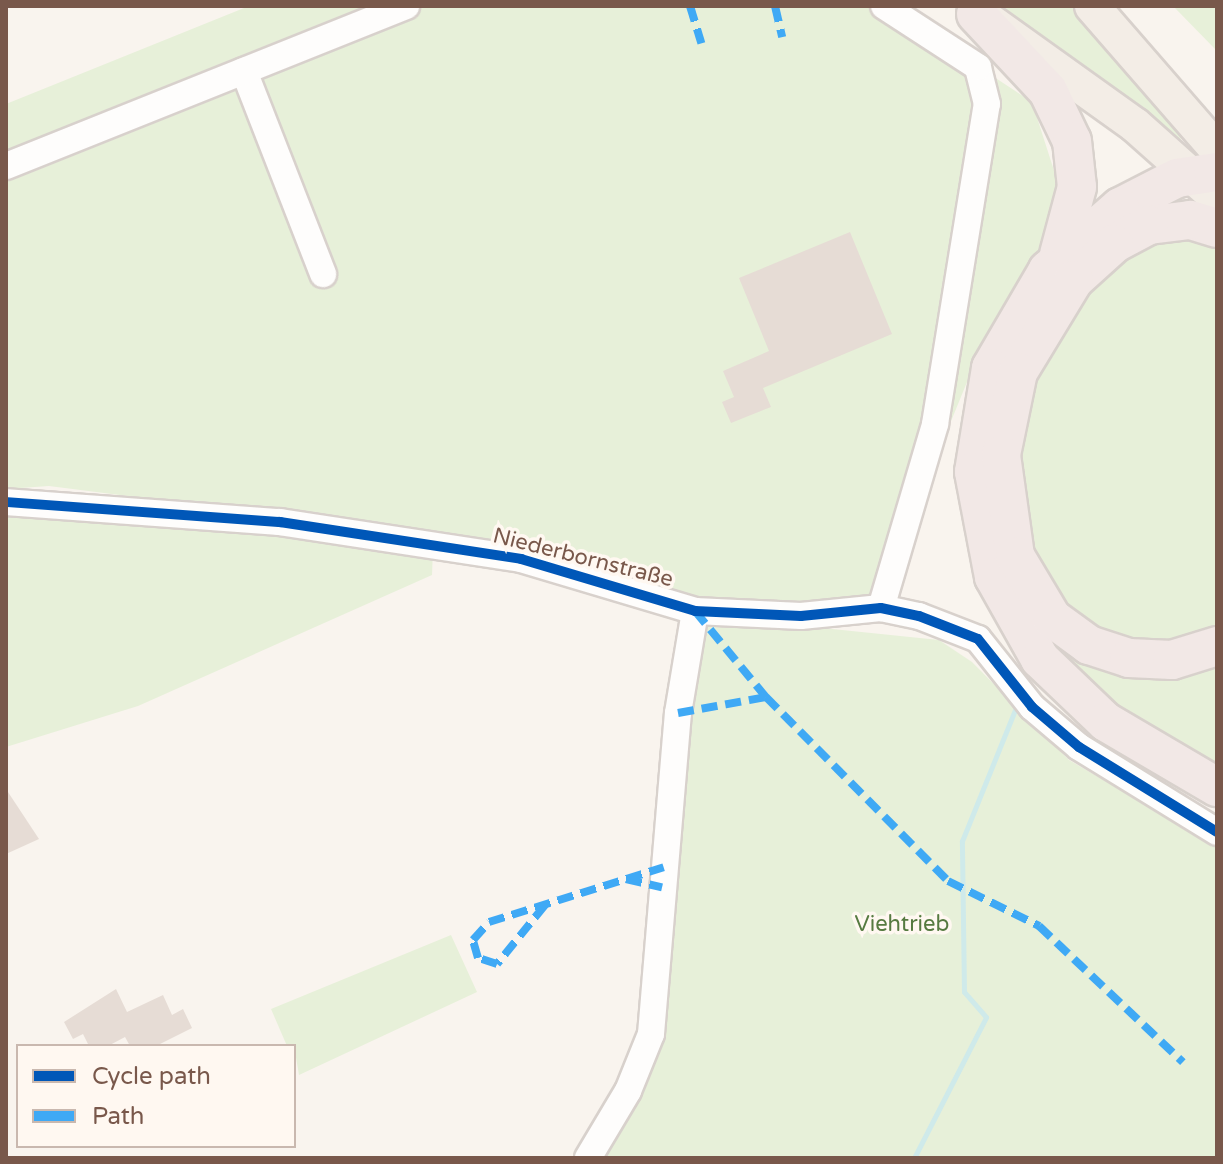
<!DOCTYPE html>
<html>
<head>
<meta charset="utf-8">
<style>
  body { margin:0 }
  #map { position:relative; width:1223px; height:1164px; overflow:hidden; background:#f9f4ee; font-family:"Varela Round",sans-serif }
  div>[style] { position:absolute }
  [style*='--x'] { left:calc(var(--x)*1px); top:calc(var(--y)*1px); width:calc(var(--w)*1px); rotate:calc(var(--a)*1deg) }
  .green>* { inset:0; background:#e7f0d9 }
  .stream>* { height:5px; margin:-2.5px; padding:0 2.5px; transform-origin:2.5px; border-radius:2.5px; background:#cfeaea }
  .building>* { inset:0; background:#e6dcd5 }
  .roads { filter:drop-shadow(2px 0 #d8d1cc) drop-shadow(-2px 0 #d8d1cc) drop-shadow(0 2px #d8d1cc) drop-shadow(0 -2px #d8d1cc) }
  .minor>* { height:26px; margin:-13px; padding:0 13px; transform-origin:13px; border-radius:13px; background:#fefdfc }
  .major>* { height:34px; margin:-17px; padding:0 17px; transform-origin:17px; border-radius:17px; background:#f3ede6 }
  .highway>* { height:38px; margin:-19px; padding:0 19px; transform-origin:19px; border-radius:19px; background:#f2e8e6 }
  .quiet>* { height:8px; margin-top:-4px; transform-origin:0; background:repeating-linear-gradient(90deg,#3fa9f5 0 16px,transparent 0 24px) }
  .cycleway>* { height:10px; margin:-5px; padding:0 5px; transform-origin:5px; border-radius:5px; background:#0057b8 }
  span { translate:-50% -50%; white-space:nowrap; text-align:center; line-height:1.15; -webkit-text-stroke:7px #fff8f1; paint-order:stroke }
  .street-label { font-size:22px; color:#79584b }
  .park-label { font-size:22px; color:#567a40 }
  .frame { position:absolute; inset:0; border:8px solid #79584b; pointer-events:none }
  .legend { position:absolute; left:16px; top:1044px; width:280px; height:104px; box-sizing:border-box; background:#fff8f1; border:2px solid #c9b8af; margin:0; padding:10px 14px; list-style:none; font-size:24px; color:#79584b }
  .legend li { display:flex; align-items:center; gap:16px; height:40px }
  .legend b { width:40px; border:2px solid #c9b8af }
</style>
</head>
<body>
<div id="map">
  <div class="green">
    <i style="clip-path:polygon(249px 6px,886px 6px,1032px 102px,1058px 183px,1044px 251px,976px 360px,885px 583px,854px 607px,697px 596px,536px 548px,49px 486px,6px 489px,6px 104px)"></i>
    <i style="clip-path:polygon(1002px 6px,1078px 6px,1186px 130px,1179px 141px)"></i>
    <i style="clip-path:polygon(1173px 6px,1217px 6px,1217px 51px)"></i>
    <i style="clip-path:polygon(1166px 236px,1217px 245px,1217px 633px,1160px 650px,1078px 626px,1025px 567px,1013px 468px,1032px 386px,1093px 275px)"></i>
    <i style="clip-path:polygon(6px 511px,433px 548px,432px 575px,138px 706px,6px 747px)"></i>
    <i style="clip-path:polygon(696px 615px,939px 640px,972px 662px,1069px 760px,1217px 846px,1217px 1158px,590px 1158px,635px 1094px)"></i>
    <i style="clip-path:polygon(1027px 617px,1217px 661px,1217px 776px,1077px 684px)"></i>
    <i style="clip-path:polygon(451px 935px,477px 992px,299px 1075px,294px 1046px,287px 1046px,271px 1009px)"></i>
  </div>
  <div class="stream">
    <i style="--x:914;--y:1158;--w:158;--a:-62.9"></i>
    <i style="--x:986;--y:1017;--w:33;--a:-131"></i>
    <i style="--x:964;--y:992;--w:151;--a:-90.8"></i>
    <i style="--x:962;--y:841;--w:141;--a:-68"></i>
  </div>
  <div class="building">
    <i style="clip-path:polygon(850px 232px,892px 334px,763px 388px,771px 407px,731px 423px,722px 402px,734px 397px,723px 371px,769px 351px,739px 278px)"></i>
    <i style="clip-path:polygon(6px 789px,39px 839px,6px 854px)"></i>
    <i style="clip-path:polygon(116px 989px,127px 1012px,163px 995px,172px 1015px,183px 1009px,192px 1028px,156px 1046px,130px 1046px,125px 1037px,108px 1046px,89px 1046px,83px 1034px,73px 1039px,64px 1022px)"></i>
  </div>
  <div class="roads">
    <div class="minor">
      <i style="--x:244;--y:71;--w:218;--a:68.7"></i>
      <i style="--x:6;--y:166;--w:431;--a:-21.8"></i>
      <i style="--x:6;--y:502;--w:275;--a:4.2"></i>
      <i style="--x:280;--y:522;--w:244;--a:8.7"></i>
      <i style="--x:521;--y:559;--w:182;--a:16.6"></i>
      <i style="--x:695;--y:611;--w:106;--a:2.7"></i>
      <i style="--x:801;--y:616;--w:80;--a:-5.7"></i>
      <i style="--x:881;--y:608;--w:39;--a:12"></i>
      <i style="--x:919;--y:616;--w:63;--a:21.3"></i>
      <i style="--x:978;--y:639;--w:87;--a:51.5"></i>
      <i style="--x:1032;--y:707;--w:62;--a:40.4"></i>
      <i style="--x:1079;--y:747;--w:162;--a:31.6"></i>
      <i style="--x:881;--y:608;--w:192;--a:-73.6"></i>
      <i style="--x:935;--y:424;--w:324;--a:-80.8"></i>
      <i style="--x:987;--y:104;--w:38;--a:-104"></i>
      <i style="--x:978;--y:67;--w:112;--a:-147"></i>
      <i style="--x:588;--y:1158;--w:78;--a:-59.2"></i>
      <i style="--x:628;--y:1091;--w:61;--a:-68"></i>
      <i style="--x:651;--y:1034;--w:322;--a:-85.2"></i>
      <i style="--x:678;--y:713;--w:103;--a:-80.5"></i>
    </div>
    <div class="major">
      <i style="--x:1092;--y:6;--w:191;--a:49"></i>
      <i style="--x:991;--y:22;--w:177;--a:35.6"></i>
      <i style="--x:1135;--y:125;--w:110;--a:41.7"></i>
    </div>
    <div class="highway">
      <i style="--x:976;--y:14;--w:105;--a:46.9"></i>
      <i style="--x:1048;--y:91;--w:55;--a:64.4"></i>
      <i style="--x:1072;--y:141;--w:46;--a:83.8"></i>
      <i style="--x:1077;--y:187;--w:69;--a:105"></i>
      <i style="--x:1217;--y:172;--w:40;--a:171.5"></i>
      <i style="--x:1177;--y:178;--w:64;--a:153"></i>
      <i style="--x:1120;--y:207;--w:96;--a:138.8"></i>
      <i style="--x:1048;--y:270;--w:113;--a:120.2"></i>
      <i style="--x:991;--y:368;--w:105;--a:99.3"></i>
      <i style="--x:974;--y:472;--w:107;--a:79.2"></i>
      <i style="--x:994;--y:577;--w:94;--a:60.7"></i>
      <i style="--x:1040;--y:659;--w:91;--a:43.7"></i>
      <i style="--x:1106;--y:722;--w:129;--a:30.4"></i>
      <i style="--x:1217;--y:228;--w:28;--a:-163"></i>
      <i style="--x:1190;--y:220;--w:41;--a:173"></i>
      <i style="--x:1149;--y:225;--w:40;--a:152"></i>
      <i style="--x:1114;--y:244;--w:54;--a:138"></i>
      <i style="--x:1074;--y:280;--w:108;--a:121.3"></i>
      <i style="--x:1018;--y:372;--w:85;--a:101.6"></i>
      <i style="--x:1001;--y:455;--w:102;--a:82.1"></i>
      <i style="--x:1015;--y:556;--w:72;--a:59.2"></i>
      <i style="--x:1052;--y:618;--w:46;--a:36.1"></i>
      <i style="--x:1089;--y:645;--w:42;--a:18"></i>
      <i style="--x:1129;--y:658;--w:43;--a:2.7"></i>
      <i style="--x:1172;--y:660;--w:47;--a:-17.3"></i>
    </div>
  </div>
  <div class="quiet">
    <i style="--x:690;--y:6;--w:39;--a:73"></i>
    <i style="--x:775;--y:6;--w:32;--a:77"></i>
    <i style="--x:695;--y:611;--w:112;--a:50.5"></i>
    <i style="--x:766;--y:697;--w:259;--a:45.3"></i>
    <i style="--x:948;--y:881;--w:102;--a:26.3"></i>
    <i style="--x:1039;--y:926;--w:198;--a:43.4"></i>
    <i style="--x:678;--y:713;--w:89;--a:-10.3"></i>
    <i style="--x:626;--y:879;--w:37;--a:13"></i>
    <i style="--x:545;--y:905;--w:76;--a:129.1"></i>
    <i style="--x:497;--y:964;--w:20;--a:-162"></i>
    <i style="--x:478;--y:958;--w:19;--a:-106"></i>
    <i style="--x:473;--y:940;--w:24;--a:-48"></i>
    <i style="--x:489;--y:922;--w:183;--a:-17.4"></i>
  </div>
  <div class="cycleway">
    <i style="--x:6;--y:502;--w:275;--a:4.2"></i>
    <i style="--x:280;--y:522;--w:244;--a:8.7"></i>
    <i style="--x:521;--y:559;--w:182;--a:16.6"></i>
    <i style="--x:695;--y:611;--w:106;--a:2.7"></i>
    <i style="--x:801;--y:616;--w:80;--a:-5.7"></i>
    <i style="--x:881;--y:608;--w:39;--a:12"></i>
    <i style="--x:919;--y:616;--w:63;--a:21.3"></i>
    <i style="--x:978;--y:639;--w:87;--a:51.5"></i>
    <i style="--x:1032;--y:707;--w:62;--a:40.4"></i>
    <i style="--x:1079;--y:747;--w:162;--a:31.6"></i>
  </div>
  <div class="street-label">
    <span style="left:583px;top:558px;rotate:14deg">Niederbornstraße</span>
  </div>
  <div class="park-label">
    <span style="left:902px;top:925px">Viehtrieb</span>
  </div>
  <div class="frame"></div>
  <ul class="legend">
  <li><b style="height:10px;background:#0057b8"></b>Cycle path</li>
  <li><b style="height:10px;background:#3fa9f5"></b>Path</li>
  </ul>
</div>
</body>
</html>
